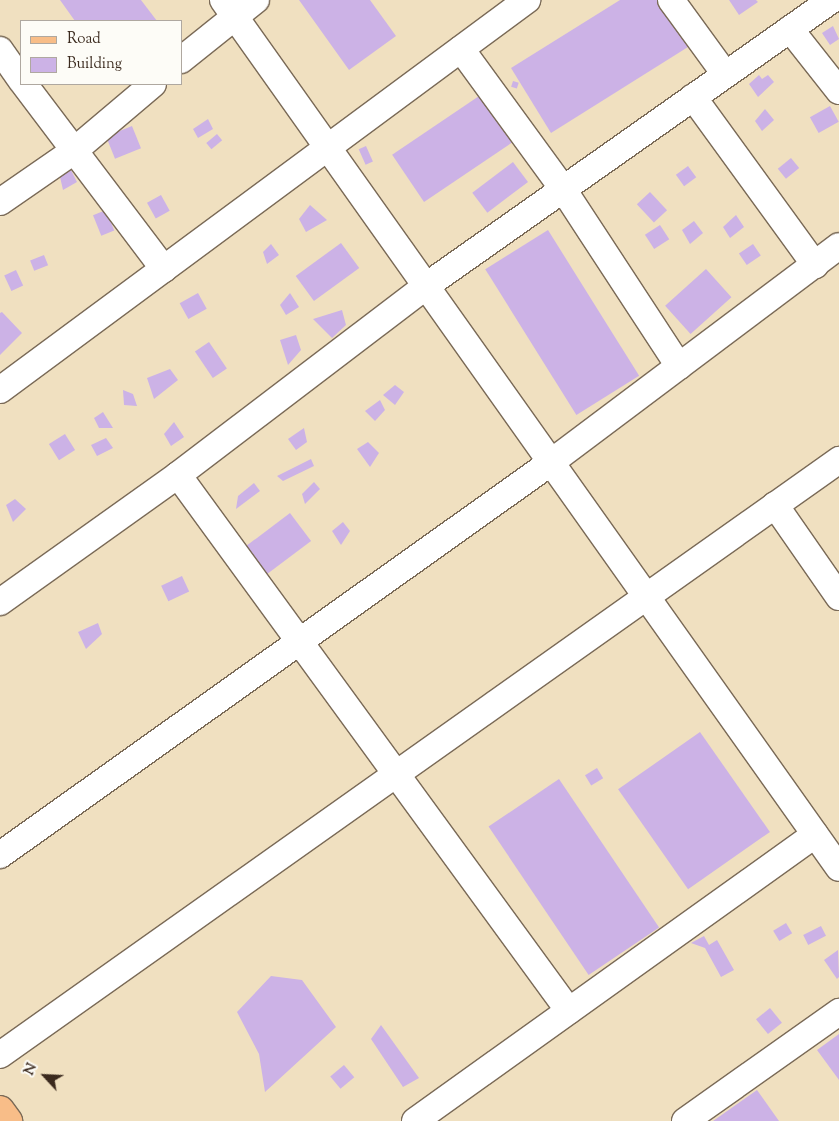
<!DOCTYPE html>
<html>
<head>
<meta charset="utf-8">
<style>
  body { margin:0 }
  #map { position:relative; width:839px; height:1121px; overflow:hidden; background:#f0e0c0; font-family:"Sorts Mill Goudy",serif }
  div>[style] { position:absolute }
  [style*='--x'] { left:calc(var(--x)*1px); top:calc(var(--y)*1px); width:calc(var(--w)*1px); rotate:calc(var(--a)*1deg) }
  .building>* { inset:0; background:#ccb2e6; transform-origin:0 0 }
  .roads { filter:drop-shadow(1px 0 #7a6a57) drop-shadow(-1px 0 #7a6a57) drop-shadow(0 1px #7a6a57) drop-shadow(0 -1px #7a6a57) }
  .street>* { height:26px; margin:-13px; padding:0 13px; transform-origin:13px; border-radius:13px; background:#fff }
  .primary>* { height:28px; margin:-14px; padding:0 14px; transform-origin:14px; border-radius:14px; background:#f8bd88 }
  span { translate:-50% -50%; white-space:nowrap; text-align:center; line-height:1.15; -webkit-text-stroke:4px #fdfcf7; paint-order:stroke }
  .legend { position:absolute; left:20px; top:20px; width:162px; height:65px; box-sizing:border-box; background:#fdfcf7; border:1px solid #afa8a0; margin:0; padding:6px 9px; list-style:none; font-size:15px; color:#3b2a1e }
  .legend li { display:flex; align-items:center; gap:10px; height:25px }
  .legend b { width:25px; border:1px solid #afa8a0 }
  .north { position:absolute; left:20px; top:1051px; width:50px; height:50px; -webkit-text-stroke:4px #fdfcf7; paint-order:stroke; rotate:295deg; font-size:14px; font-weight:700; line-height:20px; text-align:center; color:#3b2a1e }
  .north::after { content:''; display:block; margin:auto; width:18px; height:22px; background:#3b2a1e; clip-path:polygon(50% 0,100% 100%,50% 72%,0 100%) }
</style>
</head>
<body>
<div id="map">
  <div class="building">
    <i style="clip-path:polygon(60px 0,141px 0,157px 21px,75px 21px)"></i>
    <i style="clip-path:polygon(299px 0,370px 0,396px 36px,349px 70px)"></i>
    <i style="clip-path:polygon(620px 0,658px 0,688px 47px,551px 133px,511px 68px)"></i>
    <i style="clip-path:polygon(729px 0,756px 0,758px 2px,739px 15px)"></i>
    <i style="clip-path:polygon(833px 26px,839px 39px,830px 45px,822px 33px)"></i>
    <i style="clip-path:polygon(759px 75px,762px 79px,768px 75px,774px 82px,758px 97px,749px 84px)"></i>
    <i style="left:513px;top:81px;width:6px;height:6px;rotate:18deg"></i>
    <i style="left:485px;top:92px;width:57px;height:112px;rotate:56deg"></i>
    <i style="left:830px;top:106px;width:18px;height:23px;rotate:61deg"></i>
    <i style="clip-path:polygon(765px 109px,774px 120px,762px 131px,755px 121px)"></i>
    <i style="clip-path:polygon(208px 119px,213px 129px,198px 138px,193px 129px)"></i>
    <i style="left:132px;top:126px;width:24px;height:28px;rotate:68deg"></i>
    <i style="left:217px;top:134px;width:8px;height:14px;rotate:50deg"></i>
    <i style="left:366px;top:146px;width:17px;height:8px;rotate:66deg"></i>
    <i style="left:791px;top:158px;width:13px;height:17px;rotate:51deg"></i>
    <i style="left:513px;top:162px;width:25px;height:51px;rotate:53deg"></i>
    <i style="left:688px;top:166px;width:14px;height:15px;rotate:54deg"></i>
    <i style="clip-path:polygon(71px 170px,77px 182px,63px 190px,60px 177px)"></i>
    <i style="left:650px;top:192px;width:25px;height:18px;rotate:47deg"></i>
    <i style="left:161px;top:195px;width:18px;height:16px;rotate:61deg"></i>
    <i style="clip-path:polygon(310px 205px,327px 220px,306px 232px,299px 219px)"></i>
    <i style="left:106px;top:210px;width:22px;height:14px;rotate:68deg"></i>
    <i style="clip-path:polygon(736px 215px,744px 227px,730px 238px,723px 227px)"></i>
    <i style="clip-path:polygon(694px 221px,703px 233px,690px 244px,682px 230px)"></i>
    <i style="left:660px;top:225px;width:17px;height:18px;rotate:57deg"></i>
    <i style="left:548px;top:230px;width:172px;height:74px;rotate:58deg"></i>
    <i style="left:341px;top:243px;width:31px;height:56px;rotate:54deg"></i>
    <i style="clip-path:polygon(271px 244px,279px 255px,267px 264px,263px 252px)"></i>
    <i style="left:753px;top:244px;width:14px;height:17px;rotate:56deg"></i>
    <i style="left:44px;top:255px;width:11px;height:15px;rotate:68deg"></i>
    <i style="left:706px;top:269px;width:38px;height:55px;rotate:48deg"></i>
    <i style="left:16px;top:270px;width:17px;height:13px;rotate:65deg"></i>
    <i style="left:198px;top:293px;width:18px;height:21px;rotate:61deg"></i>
    <i style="clip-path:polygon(290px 293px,299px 307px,286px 315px,280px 305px)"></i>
    <i style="clip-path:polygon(342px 310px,346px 325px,332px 338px,313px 319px)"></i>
    <i style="clip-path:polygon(2px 312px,22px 333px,0 355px,0 313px)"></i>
    <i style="clip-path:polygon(296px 335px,301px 350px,288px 365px,280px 340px)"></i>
    <i style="left:209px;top:342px;width:32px;height:17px;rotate:56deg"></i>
    <i style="clip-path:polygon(170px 369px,178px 380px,154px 399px,147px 378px)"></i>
    <i style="clip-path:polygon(395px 385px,404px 392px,395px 405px,383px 395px)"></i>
    <i style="clip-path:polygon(123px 390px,133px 394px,137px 406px,124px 405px)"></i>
    <i style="clip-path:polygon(380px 400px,385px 410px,375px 421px,365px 411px)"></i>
    <i style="clip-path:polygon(103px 412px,113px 428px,99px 428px,94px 418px)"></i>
    <i style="clip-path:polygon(174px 422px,184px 437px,171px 446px,164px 434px)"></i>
    <i style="clip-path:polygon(304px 428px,307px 442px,296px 450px,288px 439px)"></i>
    <i style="left:65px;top:434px;width:19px;height:19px;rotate:58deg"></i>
    <i style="clip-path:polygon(106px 438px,113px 448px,97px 456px,91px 445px)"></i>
    <i style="clip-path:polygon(368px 442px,379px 453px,370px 467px,357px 449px)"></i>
    <i style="clip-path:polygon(311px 459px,314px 466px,283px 481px,277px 476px)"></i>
    <i style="clip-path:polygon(314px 482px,320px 489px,305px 504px,302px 494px)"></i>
    <i style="clip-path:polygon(254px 483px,260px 491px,236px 509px,238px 496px)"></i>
    <i style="clip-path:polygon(15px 499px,26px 509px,13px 522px,6px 505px)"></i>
    <i style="left:290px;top:513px;width:35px;height:55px;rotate:53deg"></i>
    <i style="clip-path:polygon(343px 522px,350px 531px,341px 545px,332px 531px)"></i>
    <i style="left:182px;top:576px;width:17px;height:23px;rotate:65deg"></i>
    <i style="clip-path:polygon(98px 623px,102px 634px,86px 649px,78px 632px)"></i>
    <i style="left:700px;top:732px;width:122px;height:100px;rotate:55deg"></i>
    <i style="left:597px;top:768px;width:12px;height:14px;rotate:59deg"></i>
    <i style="left:559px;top:779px;width:179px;height:85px;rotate:56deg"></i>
    <i style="left:786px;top:923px;width:12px;height:15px;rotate:59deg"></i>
    <i style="left:821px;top:926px;width:11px;height:20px;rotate:63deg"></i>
    <i style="clip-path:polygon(704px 936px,709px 945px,717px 940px,734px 970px,721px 977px,705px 948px,691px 943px)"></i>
    <i style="clip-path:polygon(838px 950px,839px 977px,837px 979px,824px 960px)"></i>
    <i style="clip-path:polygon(271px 976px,302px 980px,336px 1027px,265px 1092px,259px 1054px,237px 1012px)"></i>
    <i style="left:770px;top:1008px;width:19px;height:18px;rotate:51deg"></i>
    <i style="clip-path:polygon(381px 1025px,419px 1078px,403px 1087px,371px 1039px)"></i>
    <i style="clip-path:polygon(839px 1034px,839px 1080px,817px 1050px)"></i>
    <i style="left:344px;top:1065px;width:16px;height:18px;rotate:50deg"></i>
    <i style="clip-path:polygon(757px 1090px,779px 1121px,713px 1121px)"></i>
  </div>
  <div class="roads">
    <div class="street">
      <i style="--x:223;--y:0;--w:1064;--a:54.64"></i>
      <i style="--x:671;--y:0;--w:92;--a:53.9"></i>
      <i style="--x:790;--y:29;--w:79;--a:51.7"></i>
      <i style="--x:461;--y:49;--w:173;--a:53.9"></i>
      <i style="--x:563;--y:189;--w:212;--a:56.8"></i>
      <i style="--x:0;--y:50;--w:37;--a:55"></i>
      <i style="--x:181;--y:60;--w:96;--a:-38.7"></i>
      <i style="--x:24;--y:84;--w:232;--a:52.9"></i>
      <i style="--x:693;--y:97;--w:208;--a:54"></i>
      <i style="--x:0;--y:202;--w:91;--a:-34.7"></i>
      <i style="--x:75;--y:150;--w:102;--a:-40.2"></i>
      <i style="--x:0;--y:390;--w:656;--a:-36.5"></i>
      <i style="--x:178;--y:475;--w:663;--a:53.89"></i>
      <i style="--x:775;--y:505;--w:112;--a:55.2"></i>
      <i style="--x:0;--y:602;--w:219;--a:-35.5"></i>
      <i style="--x:178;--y:475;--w:312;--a:-37.3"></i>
      <i style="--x:426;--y:286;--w:496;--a:-35.2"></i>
      <i style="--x:0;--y:855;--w:675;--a:-35.48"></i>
      <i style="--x:550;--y:463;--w:361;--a:-36.9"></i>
      <i style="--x:0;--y:1055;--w:1029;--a:-35.34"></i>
      <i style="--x:415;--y:1121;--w:492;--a:-35.6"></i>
      <i style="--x:685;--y:1121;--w:189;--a:-35.3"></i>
    </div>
    <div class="primary">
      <i style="--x:0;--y:1110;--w:14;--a:54"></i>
    </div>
  </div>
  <ul class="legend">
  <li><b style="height:6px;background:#f8bd88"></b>Road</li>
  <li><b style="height:14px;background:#ccb2e6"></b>Building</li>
  </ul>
  <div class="north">N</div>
</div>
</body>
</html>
